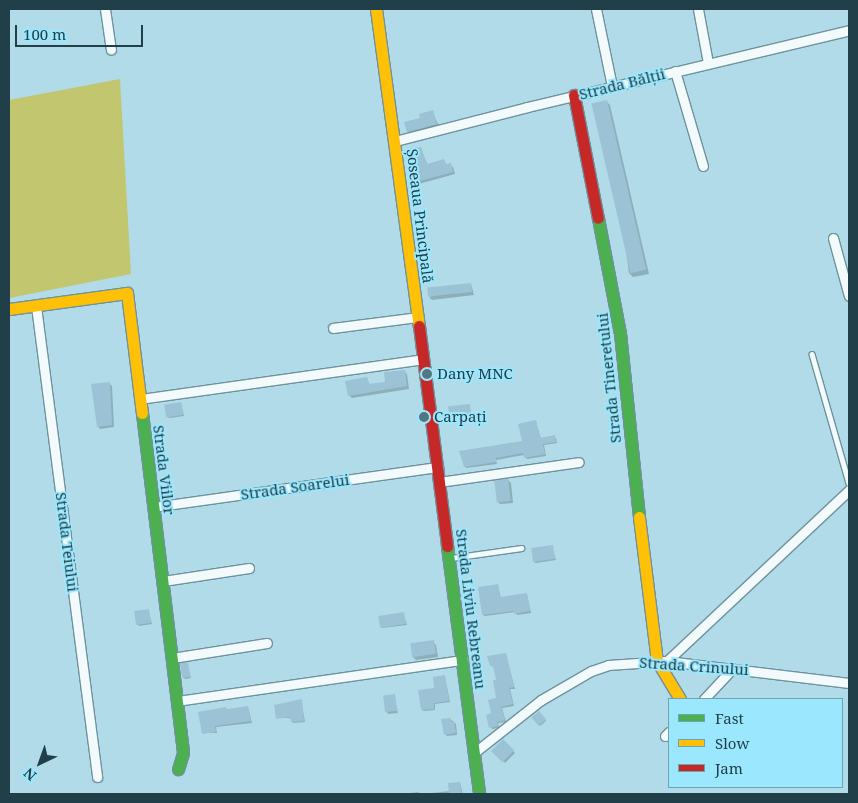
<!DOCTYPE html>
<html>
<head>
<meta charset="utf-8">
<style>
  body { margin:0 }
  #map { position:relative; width:858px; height:803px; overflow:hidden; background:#b1dbe8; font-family:"Noto Serif",serif }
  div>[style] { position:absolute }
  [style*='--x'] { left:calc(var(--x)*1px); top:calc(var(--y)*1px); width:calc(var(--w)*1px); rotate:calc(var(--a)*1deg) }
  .green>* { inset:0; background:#c2c66f }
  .shadow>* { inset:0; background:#0003; transform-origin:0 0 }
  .building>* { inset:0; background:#9cc3d5; transform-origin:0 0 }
  .path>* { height:1px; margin-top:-0.5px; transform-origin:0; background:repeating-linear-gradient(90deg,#c6d3d7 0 4px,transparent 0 6.5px) }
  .roads { filter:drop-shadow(1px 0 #6f929c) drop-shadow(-1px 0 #6f929c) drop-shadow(0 1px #6f929c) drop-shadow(0 -1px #6f929c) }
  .lane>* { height:4.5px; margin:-2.25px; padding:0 2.25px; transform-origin:2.25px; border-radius:2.25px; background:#f3fafc }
  .street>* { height:9px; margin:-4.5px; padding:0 4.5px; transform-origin:4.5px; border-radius:4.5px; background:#f3fafc }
  .fast>* { height:11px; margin:-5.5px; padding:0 5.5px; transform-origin:5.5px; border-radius:5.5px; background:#4caf50 }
  .slow>* { height:11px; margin:-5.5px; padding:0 5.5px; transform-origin:5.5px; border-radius:5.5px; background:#ffc107 }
  .jam>* { height:11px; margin:-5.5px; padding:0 5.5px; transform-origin:5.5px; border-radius:5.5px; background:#c62828 }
  .dots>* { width:14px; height:14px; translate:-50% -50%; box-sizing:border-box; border:2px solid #9be7fe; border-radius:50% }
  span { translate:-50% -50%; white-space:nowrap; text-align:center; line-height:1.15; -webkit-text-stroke:4px #9be7fe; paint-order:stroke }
  .street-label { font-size:15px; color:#203f48 }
  .poi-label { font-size:15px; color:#203f48 }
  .left { translate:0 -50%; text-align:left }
  .frame { position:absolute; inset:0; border:10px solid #203f48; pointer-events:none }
  .legend { position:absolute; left:668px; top:698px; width:175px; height:90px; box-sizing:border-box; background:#9be7fe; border:1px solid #6aa4b5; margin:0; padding:6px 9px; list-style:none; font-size:15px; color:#203f48 }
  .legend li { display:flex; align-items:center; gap:10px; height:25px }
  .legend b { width:25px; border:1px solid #6aa4b5 }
  .north { position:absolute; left:15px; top:738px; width:50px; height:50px; -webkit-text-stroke:4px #9be7fe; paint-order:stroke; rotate:222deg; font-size:14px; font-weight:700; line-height:20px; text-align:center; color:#203f48 }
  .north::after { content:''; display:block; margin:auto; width:18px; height:22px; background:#203f48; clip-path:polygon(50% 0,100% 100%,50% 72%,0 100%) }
  .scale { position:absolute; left:15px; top:25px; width:128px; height:22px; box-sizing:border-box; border:2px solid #203f48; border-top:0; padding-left:6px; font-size:15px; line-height:18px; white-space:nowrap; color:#203f48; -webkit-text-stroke:4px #9be7fe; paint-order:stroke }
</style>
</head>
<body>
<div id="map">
  <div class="green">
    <i style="clip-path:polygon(120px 79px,131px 274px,9px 298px,9px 100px)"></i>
  </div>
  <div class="shadow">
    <i style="clip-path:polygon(606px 101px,610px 105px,649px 274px,633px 277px,629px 273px)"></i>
    <i style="clip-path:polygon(432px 111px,439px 126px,411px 134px,408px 131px)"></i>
    <i style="clip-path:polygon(420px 148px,428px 165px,444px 161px,447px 165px,453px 167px,455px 174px,415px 185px,413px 182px)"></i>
    <i style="clip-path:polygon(471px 284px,474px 295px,432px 300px,429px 297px)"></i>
    <i style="clip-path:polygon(404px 371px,407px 374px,409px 389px,352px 398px,349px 395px,367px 379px,370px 385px,386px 383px)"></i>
    <i style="clip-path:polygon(109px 383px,112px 386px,114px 427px,100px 429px,98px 426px)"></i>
    <i style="clip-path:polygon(181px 403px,184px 416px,169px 418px,167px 416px)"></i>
    <i style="clip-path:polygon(469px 406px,472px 415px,452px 418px,451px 417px)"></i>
    <i style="clip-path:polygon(536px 422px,541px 439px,556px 438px,557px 443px,544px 445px,546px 456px,527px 459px,524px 455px,496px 460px,497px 464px,466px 468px,465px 466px,523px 442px)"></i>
    <i style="clip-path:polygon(508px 480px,511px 483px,513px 503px,500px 504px,497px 501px)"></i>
    <i style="clip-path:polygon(552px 547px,556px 560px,536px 563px,534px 562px)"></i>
    <i style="clip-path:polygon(498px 585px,501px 599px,527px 595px,531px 613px,517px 615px,515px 612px,485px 616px,483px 615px)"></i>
    <i style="clip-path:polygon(148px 610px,152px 624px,139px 626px,137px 624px)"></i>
    <i style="clip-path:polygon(403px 613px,407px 625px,382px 628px,381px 627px)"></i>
    <i style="clip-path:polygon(433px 642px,436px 645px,438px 657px,416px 660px,413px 657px)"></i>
    <i style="clip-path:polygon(506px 655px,515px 689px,510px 689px,514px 706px,502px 708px,506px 722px,498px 723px,499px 728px,492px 729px,488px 715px,493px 714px,497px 699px,497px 681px,495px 667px,491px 666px)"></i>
    <i style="clip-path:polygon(187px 663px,191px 678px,185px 679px,183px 677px)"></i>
    <i style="clip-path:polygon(445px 677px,450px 702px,435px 704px,435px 710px,424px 711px,422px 710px)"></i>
    <i style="clip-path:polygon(394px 696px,398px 713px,388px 714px,387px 712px)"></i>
    <i style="clip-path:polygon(301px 700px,305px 722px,293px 723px,291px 718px,277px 718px)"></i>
    <i style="clip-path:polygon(248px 707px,252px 723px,216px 727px,217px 733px,203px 733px,228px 710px)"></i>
    <i style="clip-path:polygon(541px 714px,546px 721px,540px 726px,533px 717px)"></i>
    <i style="clip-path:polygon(450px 719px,456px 724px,457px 735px,447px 736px,445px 734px)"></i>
    <i style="left:503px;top:741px;width:17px;height:14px;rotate:45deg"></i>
    <i style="clip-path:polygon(460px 783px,463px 794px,422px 794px,450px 791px)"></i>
    <i style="clip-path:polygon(418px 792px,420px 794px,403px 794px)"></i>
  </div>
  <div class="building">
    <i style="left:607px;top:100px;width:174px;height:16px;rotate:77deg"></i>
    <i style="clip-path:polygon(433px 110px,437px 124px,407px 132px,404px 122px,420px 118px,419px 114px)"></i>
    <i style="clip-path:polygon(421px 147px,427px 164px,444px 159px,446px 164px,451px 163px,453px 172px,412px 183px,407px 149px)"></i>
    <i style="left:471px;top:283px;width:9px;height:44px;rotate:84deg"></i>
    <i style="clip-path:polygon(405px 370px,407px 386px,348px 396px,345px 381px,367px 377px,369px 384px,385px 382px,384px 372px)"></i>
    <i style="clip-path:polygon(110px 382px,112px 425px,97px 427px,91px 384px)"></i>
    <i style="left:181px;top:402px;width:13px;height:17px;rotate:81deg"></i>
    <i style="left:470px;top:404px;width:9px;height:22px;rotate:84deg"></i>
    <i style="clip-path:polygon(536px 420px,540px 438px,555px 435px,556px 442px,543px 444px,545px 454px,524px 458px,523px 453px,496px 458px,496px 462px,464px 467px,459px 451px,522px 441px,518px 424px)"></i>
    <i style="left:508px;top:478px;width:23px;height:14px;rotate:83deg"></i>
    <i style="left:553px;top:545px;width:14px;height:22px;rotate:82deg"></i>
    <i style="clip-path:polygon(498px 584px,500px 597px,527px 593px,530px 611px,514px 614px,513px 611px,482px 615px,478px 587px)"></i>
    <i style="left:149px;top:609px;width:14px;height:15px;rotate:82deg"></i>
    <i style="left:404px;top:612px;width:12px;height:26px;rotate:81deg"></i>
    <i style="left:434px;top:640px;width:14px;height:24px;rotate:82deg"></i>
    <i style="clip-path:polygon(506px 653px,514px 687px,509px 688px,513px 704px,501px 707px,505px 720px,497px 722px,498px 726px,489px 728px,486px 715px,491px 713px,488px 700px,496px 698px,493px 680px,496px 680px,493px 666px,490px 666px,487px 656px)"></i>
    <i style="left:188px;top:662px;width:15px;height:8px;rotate:82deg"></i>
    <i style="clip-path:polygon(445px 675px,449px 701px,434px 703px,434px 709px,421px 710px,418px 690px,434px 688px,433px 677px)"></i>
    <i style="left:395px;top:694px;width:17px;height:12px;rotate:83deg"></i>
    <i style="clip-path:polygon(302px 699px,304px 721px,291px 722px,290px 717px,276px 719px,274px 705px)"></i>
    <i style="clip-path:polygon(248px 706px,251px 721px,215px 726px,216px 732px,202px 734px,198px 712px,226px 707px,227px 709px)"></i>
    <i style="left:539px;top:711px;width:11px;height:10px;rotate:49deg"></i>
    <i style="clip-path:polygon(451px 718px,451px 722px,454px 721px,456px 733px,444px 735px,441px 719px)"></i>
    <i style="left:503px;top:739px;width:16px;height:17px;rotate:45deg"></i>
    <i style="clip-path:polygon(460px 782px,462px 794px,449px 794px,448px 783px)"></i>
  </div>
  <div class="path">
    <i style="--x:9;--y:773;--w:21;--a:85"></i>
    <i style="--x:102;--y:784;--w:12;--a:59"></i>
  </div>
  <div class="roads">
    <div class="lane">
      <i style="--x:812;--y:354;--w:134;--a:74"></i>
      <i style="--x:451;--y:558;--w:71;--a:-8.1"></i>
    </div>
    <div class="street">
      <i style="--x:105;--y:9;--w:41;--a:81.7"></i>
      <i style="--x:596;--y:9;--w:79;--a:78.3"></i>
      <i style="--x:698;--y:9;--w:55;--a:79.5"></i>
      <i style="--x:675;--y:71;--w:99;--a:73.6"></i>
      <i style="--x:395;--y:141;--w:136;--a:-14.4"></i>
      <i style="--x:527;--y:107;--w:331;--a:-13.4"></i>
      <i style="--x:833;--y:238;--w:60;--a:74.6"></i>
      <i style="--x:36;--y:306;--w:475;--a:82.6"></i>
      <i style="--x:333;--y:328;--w:86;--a:-7.4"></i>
      <i style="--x:140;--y:399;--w:286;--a:-8"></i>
      <i style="--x:439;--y:482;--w:141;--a:-8.1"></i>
      <i style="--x:153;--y:507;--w:288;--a:-8"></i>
      <i style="--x:163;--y:581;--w:87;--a:-8.6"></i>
      <i style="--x:172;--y:658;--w:96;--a:-9"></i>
      <i style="--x:667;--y:661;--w:250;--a:-43.2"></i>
      <i style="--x:704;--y:699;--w:42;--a:-46.9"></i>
      <i style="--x:177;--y:701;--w:289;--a:-8.2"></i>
      <i style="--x:665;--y:736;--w:6;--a:-45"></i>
      <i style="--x:475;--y:752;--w:84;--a:-38.2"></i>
      <i style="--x:541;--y:700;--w:58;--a:-30.1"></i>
      <i style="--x:591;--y:671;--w:18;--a:-19"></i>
      <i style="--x:608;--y:665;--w:59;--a:-3.9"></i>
      <i style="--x:667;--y:661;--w:183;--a:6.9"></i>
    </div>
    <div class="fast">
      <i style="--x:598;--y:218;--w:117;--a:79.2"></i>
      <i style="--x:620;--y:333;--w:185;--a:84.1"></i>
      <i style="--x:142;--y:413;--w:342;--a:83.1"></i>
      <i style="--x:183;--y:753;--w:17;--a:107"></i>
      <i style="--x:447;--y:546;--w:250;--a:82.6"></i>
    </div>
    <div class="slow">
      <i style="--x:376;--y:9;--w:320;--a:82.3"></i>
      <i style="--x:9;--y:309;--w:119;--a:-7.7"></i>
      <i style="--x:127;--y:293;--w:121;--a:82.9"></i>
      <i style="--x:639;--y:517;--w:145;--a:82.9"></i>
      <i style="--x:657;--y:661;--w:44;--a:58.8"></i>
    </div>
    <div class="jam">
      <i style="--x:574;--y:95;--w:125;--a:79"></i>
      <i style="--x:419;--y:326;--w:222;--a:82.7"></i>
    </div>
  </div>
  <div class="dots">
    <i style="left:427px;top:374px;background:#537680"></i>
    <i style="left:424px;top:417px;background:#537680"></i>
  </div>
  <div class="street-label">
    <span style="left:622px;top:84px;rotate:-14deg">Strada Bălții</span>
    <span style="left:420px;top:216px;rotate:83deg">Șoseaua Principală</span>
    <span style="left:609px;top:378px;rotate:-96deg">Strada Tineretului</span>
    <span style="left:164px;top:470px;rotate:83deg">Strada Viilor</span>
    <span style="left:295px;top:487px;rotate:-8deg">Strada Soarelui</span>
    <span style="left:67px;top:542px;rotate:83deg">Strada Teiului</span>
    <span style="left:471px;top:609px;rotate:83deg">Strada Liviu Rebreanu</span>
    <span style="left:694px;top:666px;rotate:4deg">Strada Crinului</span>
  </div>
  <div class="poi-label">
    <span class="left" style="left:437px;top:374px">Dany MNC</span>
    <span class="left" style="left:434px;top:417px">Carpați</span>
  </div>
  <div class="frame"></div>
  <ul class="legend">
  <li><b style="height:6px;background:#4caf50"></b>Fast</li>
  <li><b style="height:6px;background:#ffc107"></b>Slow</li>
  <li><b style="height:6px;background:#c62828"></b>Jam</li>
  </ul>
  <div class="north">N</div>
  <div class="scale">100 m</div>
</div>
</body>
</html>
